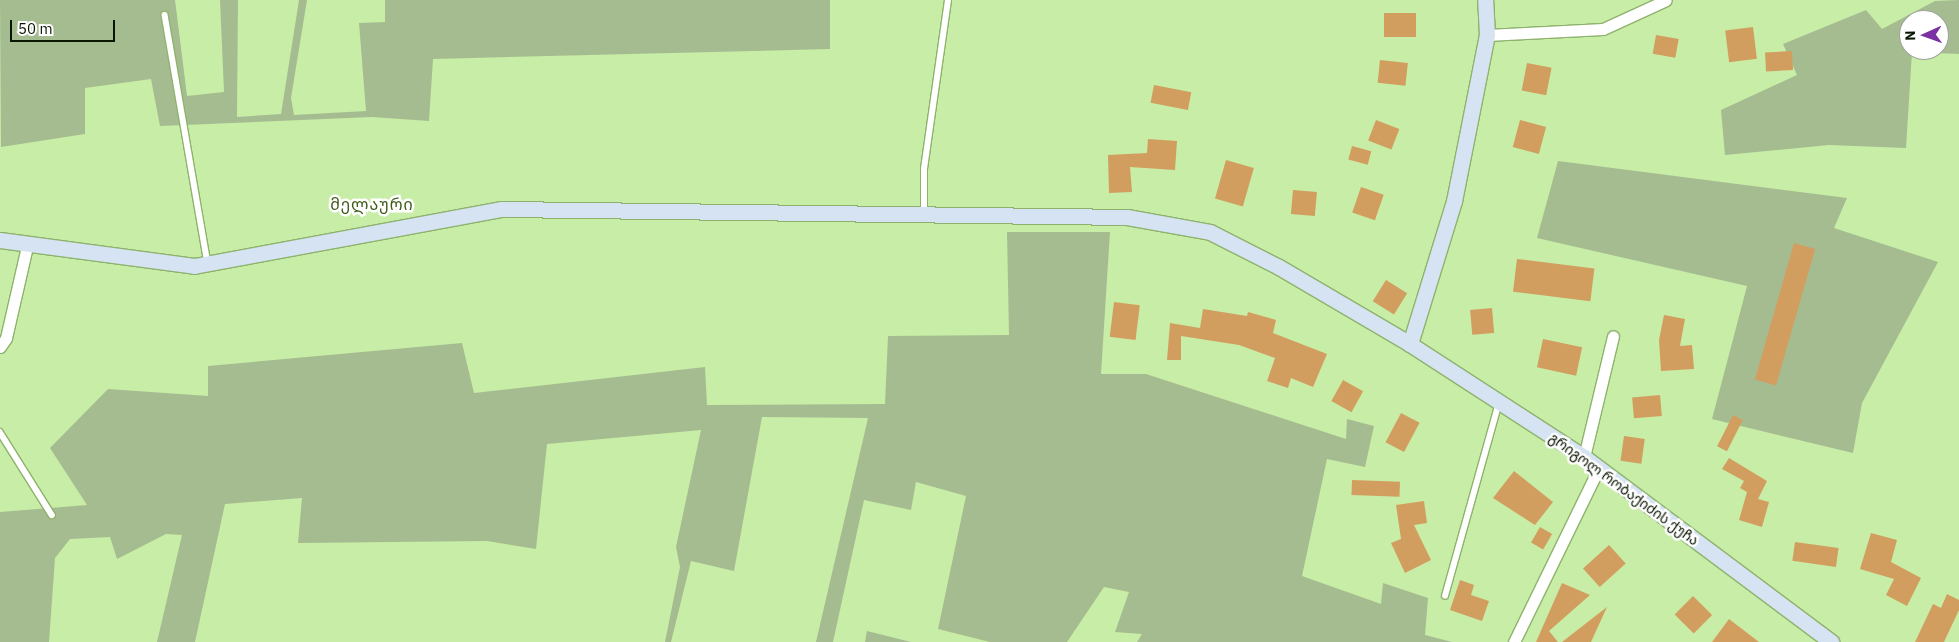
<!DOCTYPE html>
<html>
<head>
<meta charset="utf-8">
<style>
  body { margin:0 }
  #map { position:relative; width:1959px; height:642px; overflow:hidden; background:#c8eda6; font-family:"IBM Plex Sans","Noto Sans Georgian",sans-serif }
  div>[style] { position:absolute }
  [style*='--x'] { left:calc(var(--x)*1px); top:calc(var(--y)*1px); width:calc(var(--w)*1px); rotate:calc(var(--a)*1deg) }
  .green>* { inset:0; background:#a5bc91 }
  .building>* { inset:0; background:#d29e5f; transform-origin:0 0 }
  .roads { filter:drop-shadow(1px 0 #8eb26d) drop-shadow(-1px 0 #8eb26d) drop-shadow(0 1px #8eb26d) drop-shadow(0 -1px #8eb26d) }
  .lane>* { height:5.5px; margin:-2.75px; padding:0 2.75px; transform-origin:2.75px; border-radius:2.75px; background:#fff }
  .street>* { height:11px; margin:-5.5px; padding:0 5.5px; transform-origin:5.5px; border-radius:5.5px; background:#fff }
  .secondary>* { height:15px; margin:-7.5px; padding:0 7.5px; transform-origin:7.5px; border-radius:7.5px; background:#d5e3f2 }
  span { translate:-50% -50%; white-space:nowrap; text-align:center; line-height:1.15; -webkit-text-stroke:5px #fff; paint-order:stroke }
  .street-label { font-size:14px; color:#0a1600 }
  .quarter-label { font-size:16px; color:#3d5c18; letter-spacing:1px }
  .north { position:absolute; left:1899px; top:10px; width:50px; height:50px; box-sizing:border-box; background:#fff; border:1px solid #9da299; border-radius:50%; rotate:268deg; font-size:14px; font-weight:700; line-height:20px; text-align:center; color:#0a1600 }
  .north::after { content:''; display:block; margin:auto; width:18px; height:22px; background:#7a31a3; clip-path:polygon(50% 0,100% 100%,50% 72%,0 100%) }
  .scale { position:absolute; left:10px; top:20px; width:105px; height:22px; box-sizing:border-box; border:2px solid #0a1600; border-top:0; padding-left:6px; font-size:15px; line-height:18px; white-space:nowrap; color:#0a1600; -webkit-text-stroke:4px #fff; paint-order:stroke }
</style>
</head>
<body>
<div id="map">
  <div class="green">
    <i style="clip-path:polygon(0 0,175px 0,187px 96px,224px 92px,220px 0,238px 0,237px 117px,281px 114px,299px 0,307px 0,291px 98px,294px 115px,366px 111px,359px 23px,385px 22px,385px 0,830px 0,830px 49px,433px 59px,429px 121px,372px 117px,160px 126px,151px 79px,85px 88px,85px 134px,1px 147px)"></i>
    <i style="clip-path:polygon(evenodd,1959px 0,1959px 54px,1912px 52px,1906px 148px,1829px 145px,1725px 155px,1721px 110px,1797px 75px,1783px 44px,1866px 10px,1882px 29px,1935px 1px,1959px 0,1909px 20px,1939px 20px,1939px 50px,1909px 50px,1909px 20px)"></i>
    <i style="clip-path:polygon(1558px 161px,1847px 198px,1834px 228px,1938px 262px,1862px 403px,1853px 453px,1712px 419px,1747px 286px,1537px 238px)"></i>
    <i style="clip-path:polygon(1007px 232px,1110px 232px,1101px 374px,1146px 374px,1346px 439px,1347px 419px,1374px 426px,1365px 467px,1327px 459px,1302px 576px,1381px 604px,1383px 583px,1428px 598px,1425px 635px,1452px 642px,1137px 642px,1142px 634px,1115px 632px,1129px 592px,1104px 587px,1067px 642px,990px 642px,938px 629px,966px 496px,916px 482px,911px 510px,864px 500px,833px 642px,816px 642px,868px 418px,762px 417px,734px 571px,691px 561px,671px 642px,665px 642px,680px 567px,676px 547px,701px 430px,547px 444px,536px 549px,487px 541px,298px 543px,302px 498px,225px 504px,195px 642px,157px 642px,182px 535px,166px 534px,117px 559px,110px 537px,70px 539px,55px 558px,49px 642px,0 642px,0 512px,87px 505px,50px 448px,108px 389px,208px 396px,208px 366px,462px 343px,474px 393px,705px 367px,707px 405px,885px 404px,888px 336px,1009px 335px)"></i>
    <i style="clip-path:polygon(867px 631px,911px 642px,865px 642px)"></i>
  </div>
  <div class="building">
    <i style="left:1384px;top:13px;width:32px;height:24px"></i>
    <i style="left:1753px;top:27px;width:32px;height:28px;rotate:83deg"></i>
    <i style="left:1656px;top:35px;width:23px;height:19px;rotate:10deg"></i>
    <i style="left:1792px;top:51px;width:19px;height:27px;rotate:87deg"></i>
    <i style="left:1380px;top:60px;width:28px;height:23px;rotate:6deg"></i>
    <i style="left:1527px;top:63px;width:25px;height:28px;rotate:11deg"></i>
    <i style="left:1154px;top:85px;width:38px;height:18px;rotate:11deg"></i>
    <i style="left:1376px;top:120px;width:25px;height:22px;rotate:21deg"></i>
    <i style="left:1520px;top:120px;width:27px;height:28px;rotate:15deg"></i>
    <i style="clip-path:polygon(1148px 139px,1177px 141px,1175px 170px,1130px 167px,1132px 192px,1109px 193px,1108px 155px,1147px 153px)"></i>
    <i style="left:1352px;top:146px;width:20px;height:14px;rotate:15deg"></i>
    <i style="left:1226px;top:160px;width:29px;height:40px;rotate:16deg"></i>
    <i style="left:1361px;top:187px;width:24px;height:27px;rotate:19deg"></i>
    <i style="left:1293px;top:190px;width:24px;height:24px;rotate:5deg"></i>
    <i style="left:1794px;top:243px;width:22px;height:142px;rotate:16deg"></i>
    <i style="left:1517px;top:259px;width:78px;height:33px;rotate:7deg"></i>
    <i style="left:1386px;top:280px;width:25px;height:25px;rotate:32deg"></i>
    <i style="left:1114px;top:302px;width:26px;height:35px;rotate:7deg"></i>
    <i style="left:1492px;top:308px;width:25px;height:22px;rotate:85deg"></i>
    <i style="clip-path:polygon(1203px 309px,1247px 316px,1248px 312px,1276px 320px,1273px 333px,1327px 354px,1313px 387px,1291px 378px,1288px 388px,1267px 381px,1275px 358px,1239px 345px,1181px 336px,1181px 360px,1167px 360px,1170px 323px,1200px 328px)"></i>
    <i style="clip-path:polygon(1664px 315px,1685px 319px,1680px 346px,1692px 345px,1694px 369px,1661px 371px,1659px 340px)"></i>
    <i style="left:1543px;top:339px;width:40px;height:29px;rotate:12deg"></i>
    <i style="left:1343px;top:380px;width:23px;height:24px;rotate:29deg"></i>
    <i style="left:1660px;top:395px;width:21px;height:28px;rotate:85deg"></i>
    <i style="left:1401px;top:413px;width:21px;height:33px;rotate:28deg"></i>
    <i style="left:1733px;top:415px;width:11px;height:35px;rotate:27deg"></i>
    <i style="left:1624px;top:436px;width:21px;height:25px;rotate:8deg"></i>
    <i style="clip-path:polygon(1729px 458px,1767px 481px,1758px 499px,1769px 502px,1762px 527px,1739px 520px,1747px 492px,1740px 488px,1744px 481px,1722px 469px)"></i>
    <i style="clip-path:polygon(1514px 471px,1553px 502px,1535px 525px,1493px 498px)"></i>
    <i style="left:1352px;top:480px;width:48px;height:15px;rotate:2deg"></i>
    <i style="clip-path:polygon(1424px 501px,1427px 523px,1414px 525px,1431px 560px,1405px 573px,1391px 543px,1401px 539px,1396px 505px)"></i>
    <i style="left:1540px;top:527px;width:14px;height:18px;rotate:30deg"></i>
    <i style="clip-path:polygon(1871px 533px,1897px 540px,1891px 562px,1921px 578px,1907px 606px,1886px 595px,1894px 579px,1860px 569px)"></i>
    <i style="left:1795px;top:542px;width:44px;height:19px;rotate:8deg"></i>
    <i style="left:1609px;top:545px;width:25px;height:35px;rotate:48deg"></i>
    <i style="clip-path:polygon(1460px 580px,1474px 585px,1471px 595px,1489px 601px,1482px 621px,1450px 610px)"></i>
    <i style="clip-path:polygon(1562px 583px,1590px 595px,1549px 631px,1558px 642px,1536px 642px)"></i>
    <i style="clip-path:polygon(1947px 594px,1959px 600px,1959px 610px,1944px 642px,1915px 642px,1933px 604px,1941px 608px)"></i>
    <i style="left:1693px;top:596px;width:27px;height:26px;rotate:45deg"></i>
    <i style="clip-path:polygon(1607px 607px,1591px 642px,1562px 642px)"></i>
    <i style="clip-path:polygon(1729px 619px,1759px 642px,1712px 642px)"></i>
  </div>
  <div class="roads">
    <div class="lane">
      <i style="--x:165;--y:15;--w:252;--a:80.2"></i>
      <i style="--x:924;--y:214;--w:45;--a:-90"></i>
      <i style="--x:924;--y:169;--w:171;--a:-81.9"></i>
      <i style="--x:0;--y:432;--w:98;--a:57.9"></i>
      <i style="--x:1445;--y:596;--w:200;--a:-74.4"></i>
    </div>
    <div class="street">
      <i style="--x:1487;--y:35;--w:116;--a:-3"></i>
      <i style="--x:1603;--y:29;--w:69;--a:-24.7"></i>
      <i style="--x:0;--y:347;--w:11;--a:-56"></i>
      <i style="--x:6;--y:338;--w:98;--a:-77.1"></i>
      <i style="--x:1584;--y:457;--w:124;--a:-76.5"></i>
      <i style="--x:1514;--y:642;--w:194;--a:-64"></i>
    </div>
    <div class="secondary">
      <i style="--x:0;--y:240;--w:196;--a:7.6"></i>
      <i style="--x:194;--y:266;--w:313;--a:-10.5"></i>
      <i style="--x:502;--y:209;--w:625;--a:0.73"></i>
      <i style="--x:1127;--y:217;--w:84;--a:10.2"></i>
      <i style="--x:1210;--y:232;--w:77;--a:26.9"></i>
      <i style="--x:1279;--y:267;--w:152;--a:30.4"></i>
      <i style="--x:1410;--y:344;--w:207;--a:33"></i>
      <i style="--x:1584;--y:457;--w:309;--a:36.8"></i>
      <i style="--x:1410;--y:344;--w:150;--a:-72.9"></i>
      <i style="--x:1454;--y:201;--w:169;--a:-78.8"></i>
      <i style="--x:1487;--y:35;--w:35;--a:-93"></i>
    </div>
  </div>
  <div class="street-label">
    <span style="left:1624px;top:489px;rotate:36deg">გრიგოლ რობაქიძის ქუჩა</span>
  </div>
  <div class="quarter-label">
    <span style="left:372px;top:204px">მელაური</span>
  </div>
  <div class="north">N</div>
  <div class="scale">50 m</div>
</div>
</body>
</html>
